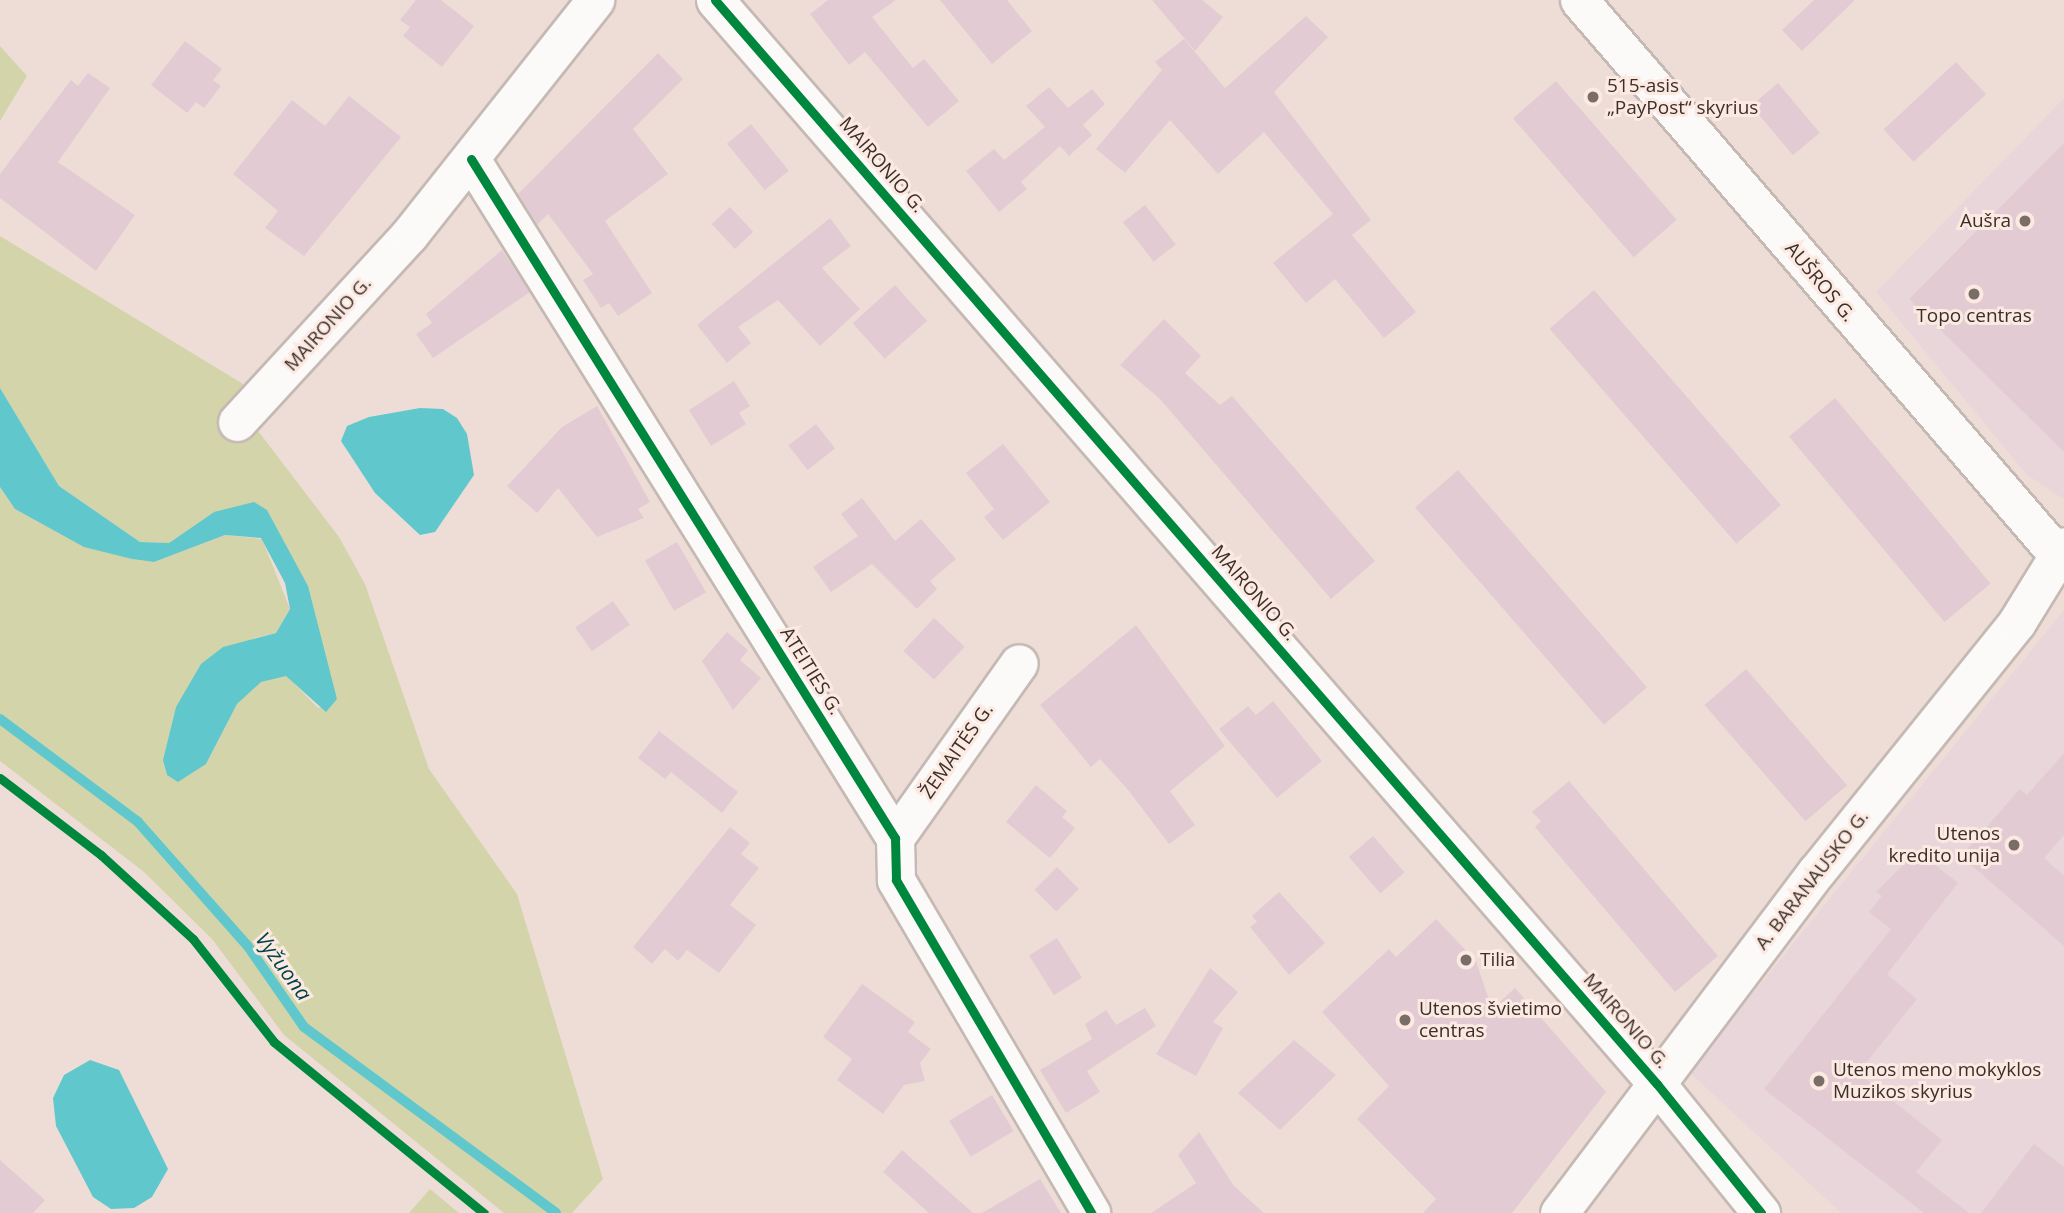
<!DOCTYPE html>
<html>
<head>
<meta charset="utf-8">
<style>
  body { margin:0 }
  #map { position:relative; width:2064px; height:1213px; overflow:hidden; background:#eeddd7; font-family:"Open Sans",sans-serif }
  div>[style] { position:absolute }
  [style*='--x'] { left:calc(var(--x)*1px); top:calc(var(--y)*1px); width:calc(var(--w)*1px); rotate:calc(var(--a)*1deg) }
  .commercial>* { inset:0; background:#e9d6db }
  .green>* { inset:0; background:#d4d4aa }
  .water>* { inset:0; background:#60c8cc }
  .stream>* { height:10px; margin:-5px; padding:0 5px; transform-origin:5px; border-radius:5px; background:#60c8cc }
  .building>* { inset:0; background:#e2cbd3; transform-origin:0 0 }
  .roads { filter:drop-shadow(2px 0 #c5b9b4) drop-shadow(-2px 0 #c5b9b4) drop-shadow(0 2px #c5b9b4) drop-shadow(0 -2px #c5b9b4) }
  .minor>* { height:37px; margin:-18.5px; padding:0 18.5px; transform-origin:18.5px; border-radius:18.5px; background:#fcfaf9 }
  .cycleway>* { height:9px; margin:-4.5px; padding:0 4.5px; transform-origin:4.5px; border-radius:4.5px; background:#00873e }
  .dots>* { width:19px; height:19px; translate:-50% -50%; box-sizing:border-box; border:4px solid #fceae2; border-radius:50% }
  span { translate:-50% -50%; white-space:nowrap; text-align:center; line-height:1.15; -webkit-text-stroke:6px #fceae2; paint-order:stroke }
  .poi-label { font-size:19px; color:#3b2f2a }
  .left { translate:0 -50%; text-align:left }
  .right { translate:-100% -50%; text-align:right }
  .street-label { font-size:19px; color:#3b2f2a }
  .water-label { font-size:21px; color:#014448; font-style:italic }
</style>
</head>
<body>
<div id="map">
  <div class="commercial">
    <i style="clip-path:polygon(2064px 98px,2064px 499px,2063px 499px,2027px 475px,1876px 292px)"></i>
    <i style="clip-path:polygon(2064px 610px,2064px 1213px,1841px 1213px,1689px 1072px)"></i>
  </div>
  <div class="green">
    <i style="clip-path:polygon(0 46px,27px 76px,0 121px)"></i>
    <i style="clip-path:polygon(0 236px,243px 384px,252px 423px,339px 537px,365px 584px,429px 769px,517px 894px,603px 1179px,572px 1213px,504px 1213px,284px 1035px,212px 939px,144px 872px,0 761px,0 487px,15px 509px,132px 559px,154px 562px,225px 535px,262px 539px,290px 609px,276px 633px,254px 638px,176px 707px,164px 760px,167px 775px,206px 764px,237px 704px,260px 682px,286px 675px,318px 708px,337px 699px,267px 510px,214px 512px,169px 543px,140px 542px,59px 486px,0 388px)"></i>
    <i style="clip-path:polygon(430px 1189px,459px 1213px,409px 1213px)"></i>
  </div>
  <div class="water">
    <i style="clip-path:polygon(0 388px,59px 486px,140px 542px,169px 543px,214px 512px,254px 502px,267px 510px,308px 586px,337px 699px,326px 712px,286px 676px,261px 682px,237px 704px,206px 764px,178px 782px,167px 775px,163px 760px,176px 707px,201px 664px,223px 647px,276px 633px,290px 609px,285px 583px,261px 538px,225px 535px,154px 562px,132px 559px,84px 547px,15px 509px,0 487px)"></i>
    <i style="clip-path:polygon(420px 408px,443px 409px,457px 418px,467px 434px,474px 475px,435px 532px,420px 535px,375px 493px,341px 441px,347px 426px,369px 417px)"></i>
    <i style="clip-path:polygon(90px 1060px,119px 1070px,168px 1169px,152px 1197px,134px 1208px,111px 1209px,93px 1197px,56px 1126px,53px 1098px,64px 1075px)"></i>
  </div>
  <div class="stream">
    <i style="--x:0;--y:719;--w:172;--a:36.7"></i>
    <i style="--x:138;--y:822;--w:164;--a:48.5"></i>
    <i style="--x:247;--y:945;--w:100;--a:55.2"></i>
    <i style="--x:304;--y:1027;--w:313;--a:36.4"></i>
  </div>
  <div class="building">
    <i style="clip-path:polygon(416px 0,441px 0,474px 26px,442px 67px,403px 36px,410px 27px,400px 20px)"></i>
    <i style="clip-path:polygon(828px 0,896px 0,872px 17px,913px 68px,924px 59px,959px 101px,928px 127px,865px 52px,849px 65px,810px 14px)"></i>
    <i style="clip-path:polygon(940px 0,1007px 0,1032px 31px,992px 64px)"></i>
    <i style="clip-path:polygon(1152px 0,1202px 0,1223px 17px,1195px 51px)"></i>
    <i style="clip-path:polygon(1814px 0,1855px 0,1802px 51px,1782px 30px)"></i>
    <i style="clip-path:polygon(1306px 16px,1328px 37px,1274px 92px,1371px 220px,1352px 235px,1416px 312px,1384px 338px,1335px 279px,1306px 303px,1273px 263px,1333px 214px,1264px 132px,1218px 174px,1170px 120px,1125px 173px,1096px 149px,1162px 70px,1155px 62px,1184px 39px,1225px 88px)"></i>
    <i style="clip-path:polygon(185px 41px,222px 69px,213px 80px,221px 86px,204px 108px,196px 102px,187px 113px,151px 85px)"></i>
    <i style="clip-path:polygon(658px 53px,683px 79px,633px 129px,668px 174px,605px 221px,652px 293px,618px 316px,609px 303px,601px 308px,583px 280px,593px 274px,548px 214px,537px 225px,518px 194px)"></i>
    <i style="left:1956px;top:62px;width:44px;height:99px;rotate:47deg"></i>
    <i style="clip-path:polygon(88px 73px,110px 88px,58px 162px,135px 215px,96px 271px,0 198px,0 174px,71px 80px,78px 86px)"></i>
    <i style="left:1556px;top:81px;width:184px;height:57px;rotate:49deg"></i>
    <i style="left:1778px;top:83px;width:65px;height:35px;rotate:50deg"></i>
    <i style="clip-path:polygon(1049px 87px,1068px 108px,1092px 89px,1105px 104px,1083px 125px,1092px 135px,1069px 156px,1060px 146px,1021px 182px,1027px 189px,999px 212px,966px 171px,994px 149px,1004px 160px,1045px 127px,1026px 106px)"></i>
    <i style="clip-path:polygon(349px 96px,401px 137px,304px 256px,265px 228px,278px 211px,233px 174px,292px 100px,325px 126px)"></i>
    <i style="left:751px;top:124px;width:60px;height:31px;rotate:51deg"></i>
    <i style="clip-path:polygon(2064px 143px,2064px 452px,1909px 299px)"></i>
    <i style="left:1145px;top:205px;width:50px;height:28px;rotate:52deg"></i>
    <i style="left:730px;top:207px;width:34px;height:25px;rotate:47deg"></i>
    <i style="clip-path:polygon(830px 218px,851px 246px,822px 268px,860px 309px,820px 346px,778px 300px,738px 327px,751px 343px,727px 363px,697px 325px)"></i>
    <i style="clip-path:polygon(502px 250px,530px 292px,433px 358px,416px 334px,432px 323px,426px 314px)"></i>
    <i style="left:895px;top:285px;width:48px;height:57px;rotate:48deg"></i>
    <i style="left:1594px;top:290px;width:285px;height:59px;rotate:49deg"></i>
    <i style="clip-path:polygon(1164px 319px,1201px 356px,1185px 373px,1220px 405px,1232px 396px,1375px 561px,1331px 599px,1160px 399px,1120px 365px)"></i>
    <i style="clip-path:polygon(734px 381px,750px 406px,739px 413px,746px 424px,711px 446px,689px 410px)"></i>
    <i style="left:1835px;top:398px;width:242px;height:60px;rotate:50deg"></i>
    <i style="clip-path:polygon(597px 406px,650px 502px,638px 509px,644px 518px,597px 537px,558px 488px,537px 513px,507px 486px,562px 427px)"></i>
    <i style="left:816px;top:424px;width:31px;height:35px;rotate:52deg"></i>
    <i style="clip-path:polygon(1003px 444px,1050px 502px,1003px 540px,984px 517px,994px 509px,966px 473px)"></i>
    <i style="left:1458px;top:470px;width:288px;height:57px;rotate:49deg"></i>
    <i style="clip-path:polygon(862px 498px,895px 541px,921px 519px,956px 559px,930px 581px,937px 589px,917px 609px,872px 564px,831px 592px,813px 567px,858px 536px,841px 514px)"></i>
    <i style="left:677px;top:542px;width:58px;height:37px;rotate:60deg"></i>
    <i style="left:613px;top:601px;width:29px;height:46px;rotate:55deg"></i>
    <i style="left:934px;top:618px;width:42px;height:45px;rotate:43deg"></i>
    <i style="clip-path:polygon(1136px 625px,1225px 746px,1170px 791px,1195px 825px,1169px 844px,1129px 791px,1100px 759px,1091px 767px,1040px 705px)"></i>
    <i style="clip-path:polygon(727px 632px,748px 650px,740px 660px,761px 678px,733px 710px,702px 661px)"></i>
    <i style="left:1746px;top:669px;width:154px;height:55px;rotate:49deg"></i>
    <i style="clip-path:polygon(1273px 701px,1322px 761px,1277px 798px,1219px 729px,1248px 706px,1256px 715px)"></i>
    <i style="clip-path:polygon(659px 731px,738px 792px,722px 813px,671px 772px,665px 779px,638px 758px)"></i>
    <i style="clip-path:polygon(2064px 753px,2064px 835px,2044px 858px,2064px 876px,2064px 946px,1961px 856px,2020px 789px,2027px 795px)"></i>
    <i style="clip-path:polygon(1569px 781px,1718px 956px,1675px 992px,1535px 827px,1541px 821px,1532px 812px)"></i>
    <i style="clip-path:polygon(1036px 785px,1067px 811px,1062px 817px,1075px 828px,1050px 858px,1006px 822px)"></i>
    <i style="clip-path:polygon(730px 827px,750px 843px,741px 854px,759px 868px,730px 905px,756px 925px,719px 973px,687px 950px,678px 961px,665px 949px,652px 964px,633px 947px)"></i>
    <i style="left:1373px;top:836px;width:48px;height:32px;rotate:49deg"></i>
    <i style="clip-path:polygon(1917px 851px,1958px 883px,1887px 974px,1917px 999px,1858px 1073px,1942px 1140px,1916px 1172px,1969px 1213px,1924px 1213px,1764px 1089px,1891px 929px,1869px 912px,1882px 896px,1876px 892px)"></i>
    <i style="left:1057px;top:867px;width:31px;height:32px;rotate:45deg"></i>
    <i style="clip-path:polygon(1279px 892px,1325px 943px,1289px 975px,1250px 927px,1257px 922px,1252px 916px)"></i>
    <i style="clip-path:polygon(1436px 919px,1476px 961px,1492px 1009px,1515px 988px,1606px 1092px,1512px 1213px,1423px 1213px,1436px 1199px,1357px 1119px,1389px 1086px,1322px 1012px,1389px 949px,1396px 957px)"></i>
    <i style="left:1057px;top:938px;width:47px;height:33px;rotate:58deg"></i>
    <i style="clip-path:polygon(1210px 968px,1238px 992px,1213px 1022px,1223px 1028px,1196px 1076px,1156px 1054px)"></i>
    <i style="clip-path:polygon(862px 984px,915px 1022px,908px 1032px,931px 1049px,920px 1063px,925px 1081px,904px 1085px,883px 1114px,837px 1080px,852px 1059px,823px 1037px)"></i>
    <i style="clip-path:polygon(1145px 1008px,1156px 1026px,1087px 1071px,1100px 1092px,1066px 1113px,1040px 1070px,1092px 1039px,1085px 1024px,1106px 1010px,1116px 1025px)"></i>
    <i style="clip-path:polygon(1294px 1040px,1336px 1075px,1280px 1130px,1238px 1093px)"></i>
    <i style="left:992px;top:1095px;width:42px;height:50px;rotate:59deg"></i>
    <i style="clip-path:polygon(1199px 1132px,1234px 1186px,1264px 1213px,1151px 1213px,1196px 1183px,1178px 1155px)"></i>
    <i style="clip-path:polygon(2034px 1144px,2064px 1167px,2064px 1213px,1981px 1213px)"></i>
    <i style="clip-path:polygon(902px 1150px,973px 1213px,929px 1213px,883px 1172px)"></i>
    <i style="clip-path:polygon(0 1160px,45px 1200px,33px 1213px,0 1213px)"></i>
    <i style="clip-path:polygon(1040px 1179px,1061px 1213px,982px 1213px)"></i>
  </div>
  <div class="roads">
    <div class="minor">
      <i style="--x:715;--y:0;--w:1436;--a:49.01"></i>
      <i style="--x:1657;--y:1084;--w:166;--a:51.1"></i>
      <i style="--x:1579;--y:0;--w:742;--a:49.21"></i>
      <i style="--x:471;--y:159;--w:801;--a:58.02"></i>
      <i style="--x:895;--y:838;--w:42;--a:88.6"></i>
      <i style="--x:896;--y:880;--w:386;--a:59.6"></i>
      <i style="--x:237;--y:422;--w:254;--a:-47.4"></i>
      <i style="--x:409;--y:235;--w:300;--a:-51.6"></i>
      <i style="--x:895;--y:838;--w:214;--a:-54.7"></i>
      <i style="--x:1559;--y:1213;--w:428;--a:-53"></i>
      <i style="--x:1817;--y:871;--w:319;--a:-51.2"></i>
      <i style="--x:2017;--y:622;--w:89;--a:-58.3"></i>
    </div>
  </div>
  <div class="cycleway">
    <i style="--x:715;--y:0;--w:1436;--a:49.01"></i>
    <i style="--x:1657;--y:1084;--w:166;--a:51.1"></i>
    <i style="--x:471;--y:159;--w:801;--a:58.02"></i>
    <i style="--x:895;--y:838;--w:42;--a:88.6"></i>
    <i style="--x:896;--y:880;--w:386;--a:59.6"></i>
    <i style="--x:0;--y:778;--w:127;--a:37.3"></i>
    <i style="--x:101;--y:855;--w:125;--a:42.4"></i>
    <i style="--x:193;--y:939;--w:131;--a:51.8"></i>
    <i style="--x:274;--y:1042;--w:271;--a:39.2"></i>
  </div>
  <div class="dots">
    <i style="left:1593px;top:97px;background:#7a6c67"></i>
    <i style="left:2025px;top:221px;background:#7a6c67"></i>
    <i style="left:1974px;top:294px;background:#7a6c67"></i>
    <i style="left:2014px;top:845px;background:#7a6c67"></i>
    <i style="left:1466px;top:960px;background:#7a6c67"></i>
    <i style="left:1405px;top:1020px;background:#7a6c67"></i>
    <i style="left:1819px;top:1081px;background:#7a6c67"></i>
  </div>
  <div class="poi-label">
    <span class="left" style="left:1607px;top:97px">515-asis<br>„PayPost“ skyrius</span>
    <span class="right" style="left:2011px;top:221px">Aušra</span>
    <span style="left:1974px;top:316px">Topo centras</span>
    <span class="right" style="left:2000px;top:845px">Utenos<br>kredito unija</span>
    <span class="left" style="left:1480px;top:960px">Tilia</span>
    <span class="left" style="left:1419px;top:1020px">Utenos švietimo<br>centras</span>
    <span class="left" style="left:1833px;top:1081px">Utenos meno mokyklos<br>Muzikos skyrius</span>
  </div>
  <div class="street-label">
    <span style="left:882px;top:165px;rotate:49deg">MAIRONIO G.</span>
    <span style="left:1820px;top:282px;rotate:50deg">AUŠROS G.</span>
    <span style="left:328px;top:324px;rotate:-48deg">MAIRONIO G.</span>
    <span style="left:1254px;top:593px;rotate:49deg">MAIRONIO G.</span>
    <span style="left:811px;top:671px;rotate:58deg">ATEITIES G.</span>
    <span style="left:957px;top:751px;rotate:-55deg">ŽEMAITĖS G.</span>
    <span style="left:1812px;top:880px;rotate:-52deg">A. BARANAUSKO G.</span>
    <span style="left:1626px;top:1021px;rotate:49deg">MAIRONIO G.</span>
  </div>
  <div class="water-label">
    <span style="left:284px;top:966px;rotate:54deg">Vyžuona</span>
  </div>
</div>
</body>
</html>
